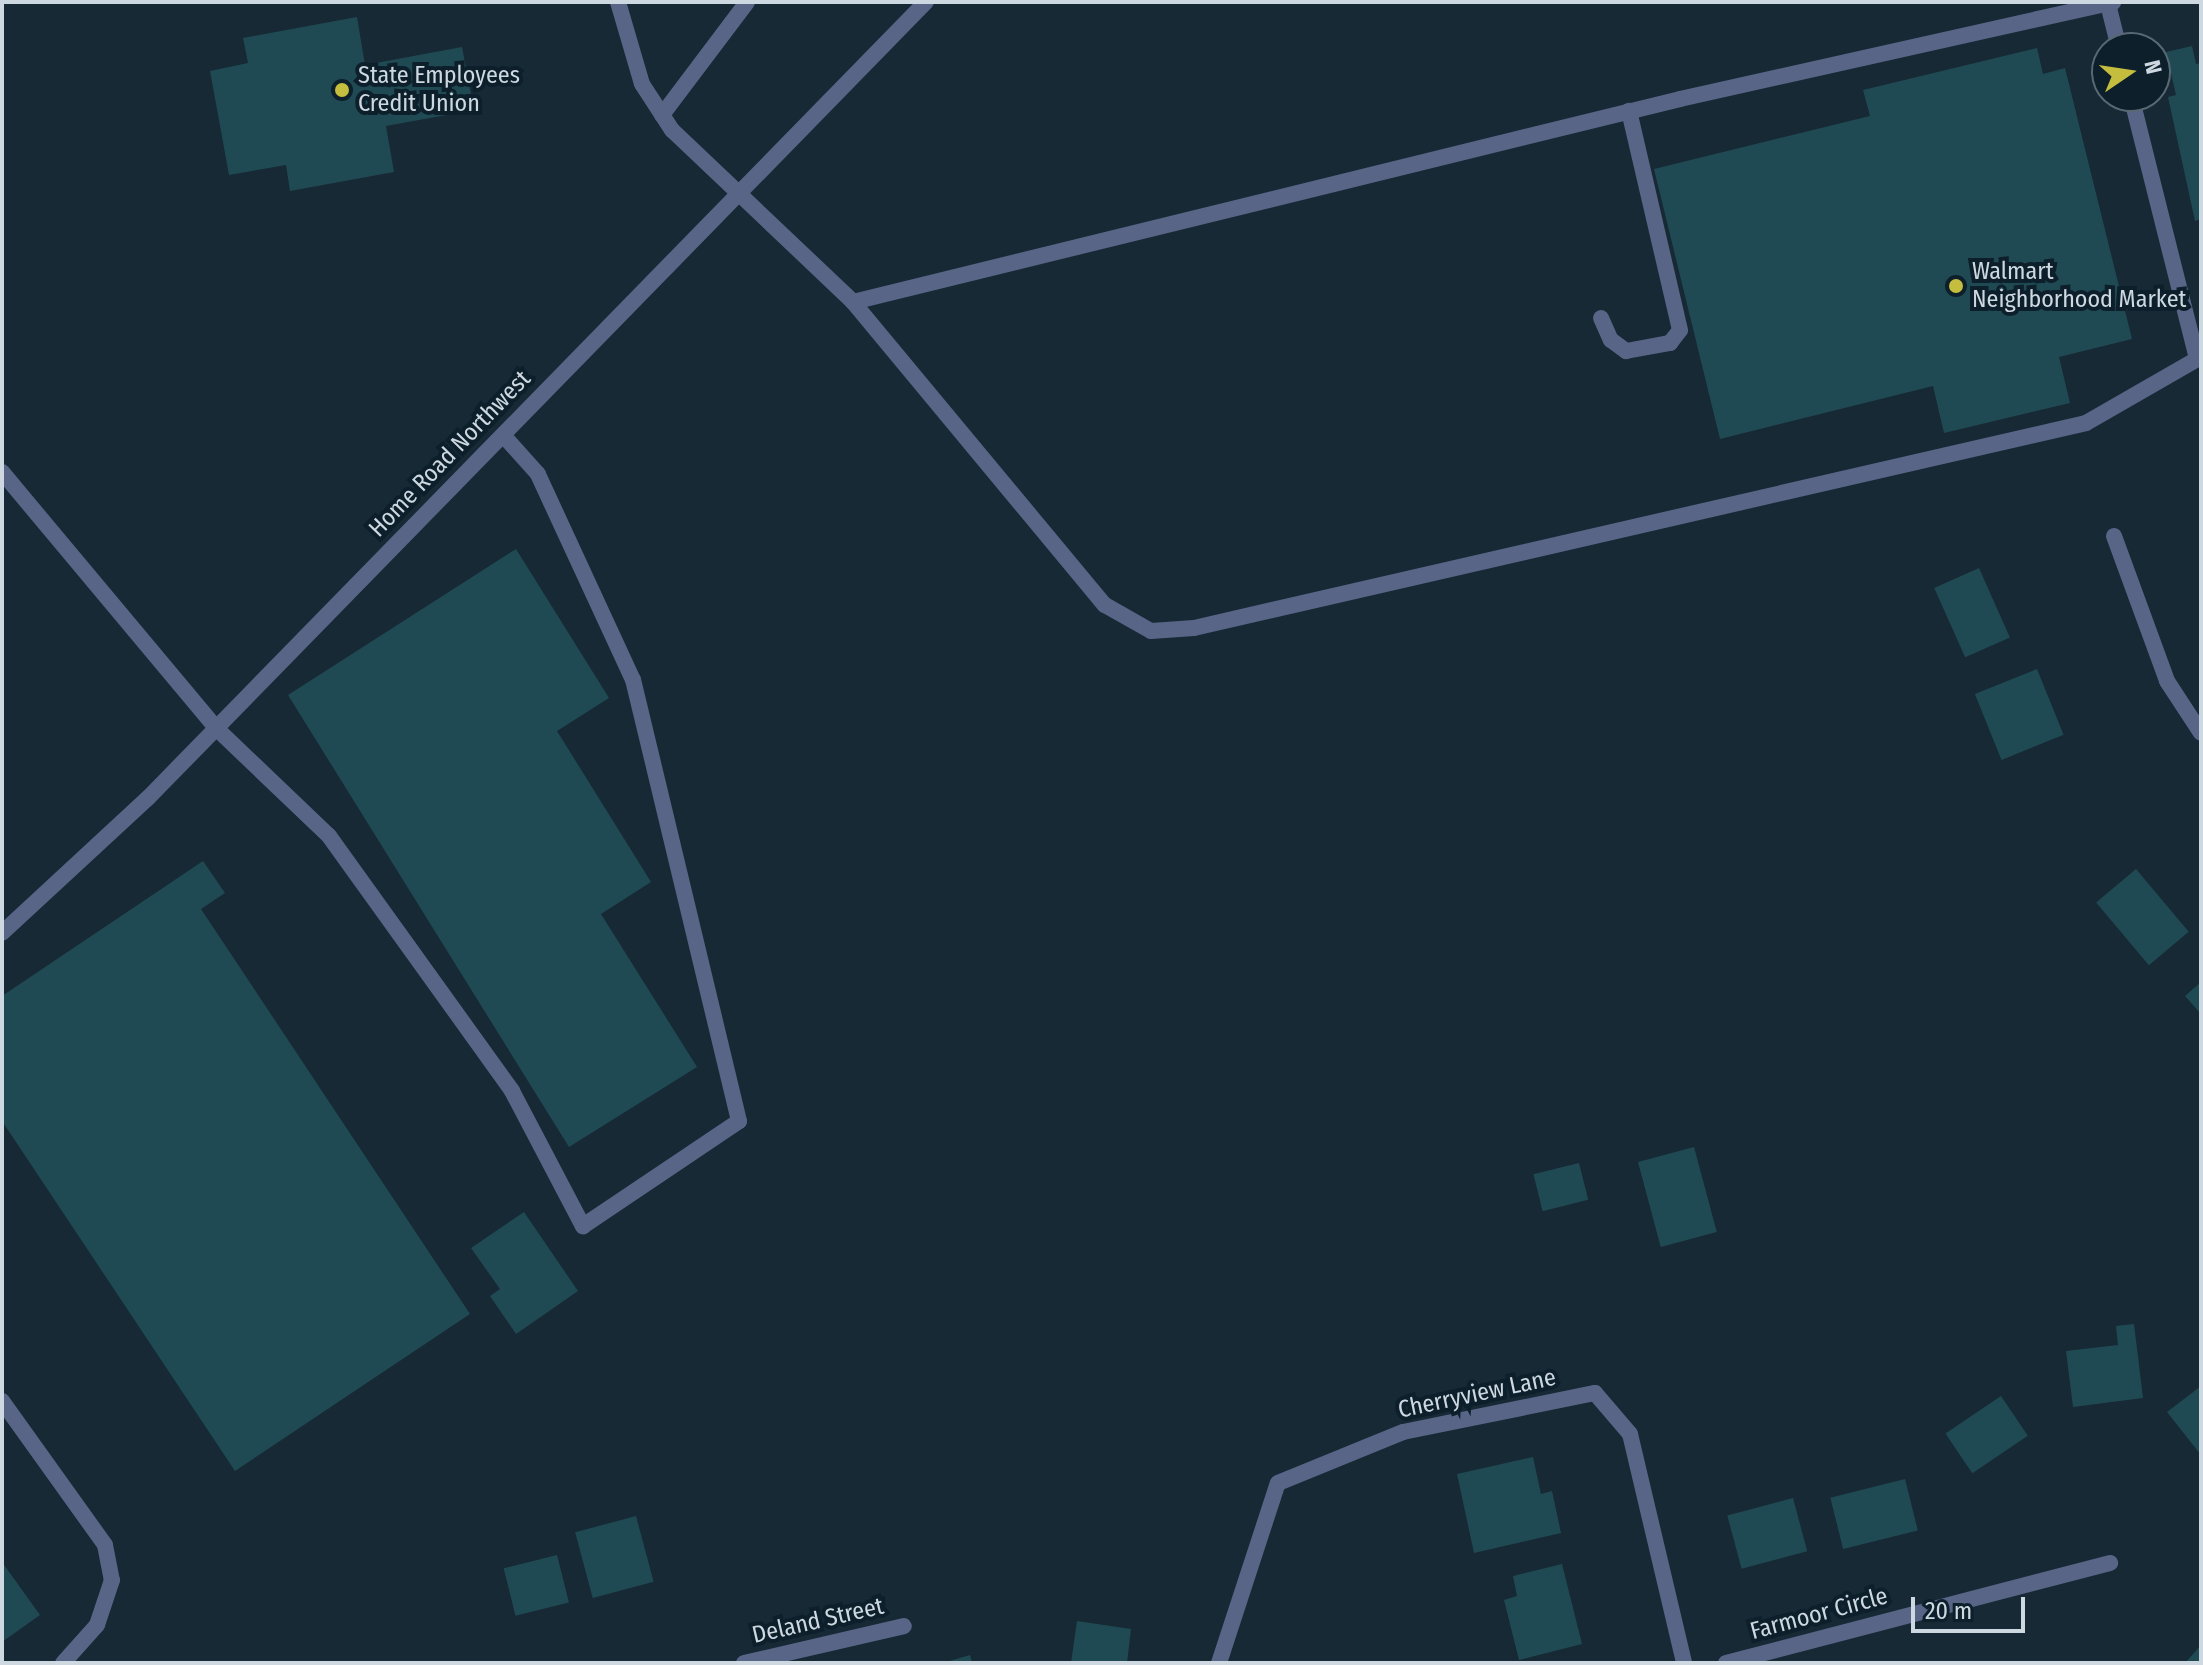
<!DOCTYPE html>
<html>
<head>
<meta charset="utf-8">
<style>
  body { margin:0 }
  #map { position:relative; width:2203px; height:1665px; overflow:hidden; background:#162935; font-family:"Fira Sans Condensed",sans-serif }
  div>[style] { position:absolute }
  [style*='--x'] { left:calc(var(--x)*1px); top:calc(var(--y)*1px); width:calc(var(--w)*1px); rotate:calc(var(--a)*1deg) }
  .building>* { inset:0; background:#204a53; transform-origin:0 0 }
  .service>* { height:16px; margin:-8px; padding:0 8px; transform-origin:8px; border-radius:8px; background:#586586 }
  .minor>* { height:16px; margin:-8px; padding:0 8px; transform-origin:8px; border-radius:8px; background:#586586 }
  .tertiary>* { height:16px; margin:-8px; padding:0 8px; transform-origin:8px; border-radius:8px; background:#586586 }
  .dots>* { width:22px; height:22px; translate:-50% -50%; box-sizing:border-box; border:4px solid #0c1f2b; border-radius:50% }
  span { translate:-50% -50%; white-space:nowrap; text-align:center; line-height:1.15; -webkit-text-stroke:8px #0c1f2b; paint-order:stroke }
  .poi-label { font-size:24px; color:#cdd8e1 }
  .left { translate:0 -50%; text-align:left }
  .street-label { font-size:24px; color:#cdd8e1 }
  .frame { position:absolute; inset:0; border:4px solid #cdd8e1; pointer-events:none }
  .north { position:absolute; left:2091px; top:32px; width:80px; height:80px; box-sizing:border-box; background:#0c1f2b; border:2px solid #596974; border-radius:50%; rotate:77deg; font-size:22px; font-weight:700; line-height:32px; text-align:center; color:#cdd8e1 }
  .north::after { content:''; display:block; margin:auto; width:28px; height:36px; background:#c4bd3e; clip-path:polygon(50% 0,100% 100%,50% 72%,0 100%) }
  .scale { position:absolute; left:1911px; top:1597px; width:114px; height:36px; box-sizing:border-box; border:4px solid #cdd8e1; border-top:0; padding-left:10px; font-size:24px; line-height:28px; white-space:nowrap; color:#cdd8e1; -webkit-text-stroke:6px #0c1f2b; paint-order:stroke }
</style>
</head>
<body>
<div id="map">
  <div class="building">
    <i style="clip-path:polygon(357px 17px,365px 65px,462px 47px,474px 110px,386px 126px,394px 172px,290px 191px,286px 165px,229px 175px,210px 71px,248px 63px,243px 38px)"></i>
    <i style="clip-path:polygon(2192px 46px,2196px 64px,2201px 63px,2201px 219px,2195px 221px,2168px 97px,2176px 95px,2166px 52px)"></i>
    <i style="clip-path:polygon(2037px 48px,2043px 74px,2065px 68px,2132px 339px,2059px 357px,2070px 403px,1944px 433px,1933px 386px,1720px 439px,1654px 169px,1870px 116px,1863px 90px)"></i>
    <i style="clip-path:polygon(516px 549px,609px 698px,557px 731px,651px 882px,601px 914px,697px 1067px,569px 1147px,288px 695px)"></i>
    <i style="left:1979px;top:568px;width:76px;height:49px;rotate:66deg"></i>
    <i style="left:2037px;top:669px;width:71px;height:67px;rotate:68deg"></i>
    <i style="clip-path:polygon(203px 861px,225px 893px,201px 909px,470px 1314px,235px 1471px,2px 1121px,2px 996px)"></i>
    <i style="left:2136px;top:869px;width:82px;height:52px;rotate:50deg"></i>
    <i style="clip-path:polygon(2201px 982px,2201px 1014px,2185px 996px)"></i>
    <i style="left:1694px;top:1147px;width:88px;height:58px;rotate:75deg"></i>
    <i style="left:1579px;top:1163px;width:38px;height:47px;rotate:76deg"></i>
    <i style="clip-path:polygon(524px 1212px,578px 1291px,516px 1334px,490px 1296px,500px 1289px,471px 1248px)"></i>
    <i style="clip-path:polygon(2134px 1324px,2143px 1398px,2073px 1407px,2066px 1351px,2118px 1345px,2116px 1326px)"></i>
    <i style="clip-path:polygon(2201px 1386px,2201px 1455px,2167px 1412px)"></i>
    <i style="left:2001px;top:1396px;width:48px;height:67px;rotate:56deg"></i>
    <i style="clip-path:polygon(1533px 1457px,1541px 1494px,1552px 1491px,1561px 1533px,1474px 1553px,1457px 1474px)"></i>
    <i style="left:1905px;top:1479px;width:53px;height:77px;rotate:76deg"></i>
    <i style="left:1793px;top:1498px;width:55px;height:68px;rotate:75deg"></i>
    <i style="left:636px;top:1516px;width:68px;height:63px;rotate:75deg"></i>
    <i style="left:557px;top:1555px;width:49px;height:55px;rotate:76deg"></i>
    <i style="clip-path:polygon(2px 1562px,40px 1615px,2px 1642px)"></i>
    <i style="clip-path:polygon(1562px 1564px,1582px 1644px,1519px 1660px,1504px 1600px,1517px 1596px,1513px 1576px)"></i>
    <i style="clip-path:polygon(1077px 1621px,1131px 1629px,1127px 1663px,1071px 1663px)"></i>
    <i style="clip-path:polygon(2201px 1645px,2201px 1663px,2185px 1663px)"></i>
    <i style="clip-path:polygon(970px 1655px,972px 1663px,946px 1663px,946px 1662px)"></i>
  </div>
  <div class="service">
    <i style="--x:618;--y:2;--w:85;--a:73.7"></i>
    <i style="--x:642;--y:84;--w:55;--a:56.9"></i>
    <i style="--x:672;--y:130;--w:250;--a:43.5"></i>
    <i style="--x:853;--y:302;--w:394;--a:50.3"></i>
    <i style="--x:1105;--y:605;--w:53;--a:29.5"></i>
    <i style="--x:1151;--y:631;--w:43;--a:-4"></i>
    <i style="--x:1194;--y:628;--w:915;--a:-12.94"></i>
    <i style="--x:2086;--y:423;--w:133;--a:-29.9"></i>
    <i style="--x:2108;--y:4;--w:45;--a:76"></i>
    <i style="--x:2131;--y:96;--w:270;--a:75.9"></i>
    <i style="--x:662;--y:115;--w:141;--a:-53"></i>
    <i style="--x:853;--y:302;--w:852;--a:-13.79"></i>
    <i style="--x:1680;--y:99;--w:444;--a:-12.6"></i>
    <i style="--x:1601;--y:318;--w:24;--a:66"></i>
    <i style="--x:1611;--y:340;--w:19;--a:36"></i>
    <i style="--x:1626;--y:351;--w:45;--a:-10.3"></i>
    <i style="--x:1670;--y:343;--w:16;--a:-52"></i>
    <i style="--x:1680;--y:330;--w:225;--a:-103.1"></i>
    <i style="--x:2;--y:472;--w:334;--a:50.1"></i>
    <i style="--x:216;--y:728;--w:156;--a:43.7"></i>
    <i style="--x:329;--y:836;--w:314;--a:54.3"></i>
    <i style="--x:512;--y:1091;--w:153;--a:62.3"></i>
    <i style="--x:583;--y:1226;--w:188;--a:-33.9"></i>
    <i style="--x:739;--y:1121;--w:454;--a:-103.5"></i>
    <i style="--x:633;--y:680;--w:227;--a:-114.8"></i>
    <i style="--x:538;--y:474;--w:52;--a:-131.9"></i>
    <i style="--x:2;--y:1401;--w:177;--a:54.4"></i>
    <i style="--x:105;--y:1545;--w:36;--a:79"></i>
    <i style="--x:112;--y:1580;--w:47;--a:108.4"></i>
    <i style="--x:97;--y:1625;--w:51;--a:131.8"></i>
  </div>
  <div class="minor">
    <i style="--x:2114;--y:536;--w:154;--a:69.9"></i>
    <i style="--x:2167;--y:681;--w:62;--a:56.8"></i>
    <i style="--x:744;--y:1663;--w:164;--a:-13"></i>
    <i style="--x:1219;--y:1663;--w:189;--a:-71.9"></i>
    <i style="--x:1278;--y:1483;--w:135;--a:-22.2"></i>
    <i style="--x:1403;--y:1432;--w:196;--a:-11.5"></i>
    <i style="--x:1595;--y:1393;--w:54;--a:49.5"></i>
    <i style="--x:1630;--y:1434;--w:235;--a:76.7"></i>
    <i style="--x:1726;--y:1663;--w:397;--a:-14.6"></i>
  </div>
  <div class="tertiary">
    <i style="--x:2;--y:933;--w:199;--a:-42.8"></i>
    <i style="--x:148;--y:798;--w:1113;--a:-45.66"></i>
  </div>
  <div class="dots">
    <i style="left:342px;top:90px;background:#c4bd3e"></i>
    <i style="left:1956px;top:286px;background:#c4bd3e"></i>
  </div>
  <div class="poi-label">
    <span class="left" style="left:358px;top:90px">State Employees<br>Credit Union</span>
    <span class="left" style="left:1972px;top:286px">Walmart<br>Neighborhood Market</span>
  </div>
  <div class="street-label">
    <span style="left:450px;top:454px;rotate:-46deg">Home Road Northwest</span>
    <span style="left:1477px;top:1394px;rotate:-12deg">Cherryview Lane</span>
    <span style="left:1819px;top:1614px;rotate:-15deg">Farmoor Circle</span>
    <span style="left:818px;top:1621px;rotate:-13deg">Deland Street</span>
  </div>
  <div class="frame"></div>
  <div class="north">N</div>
  <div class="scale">20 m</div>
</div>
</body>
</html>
